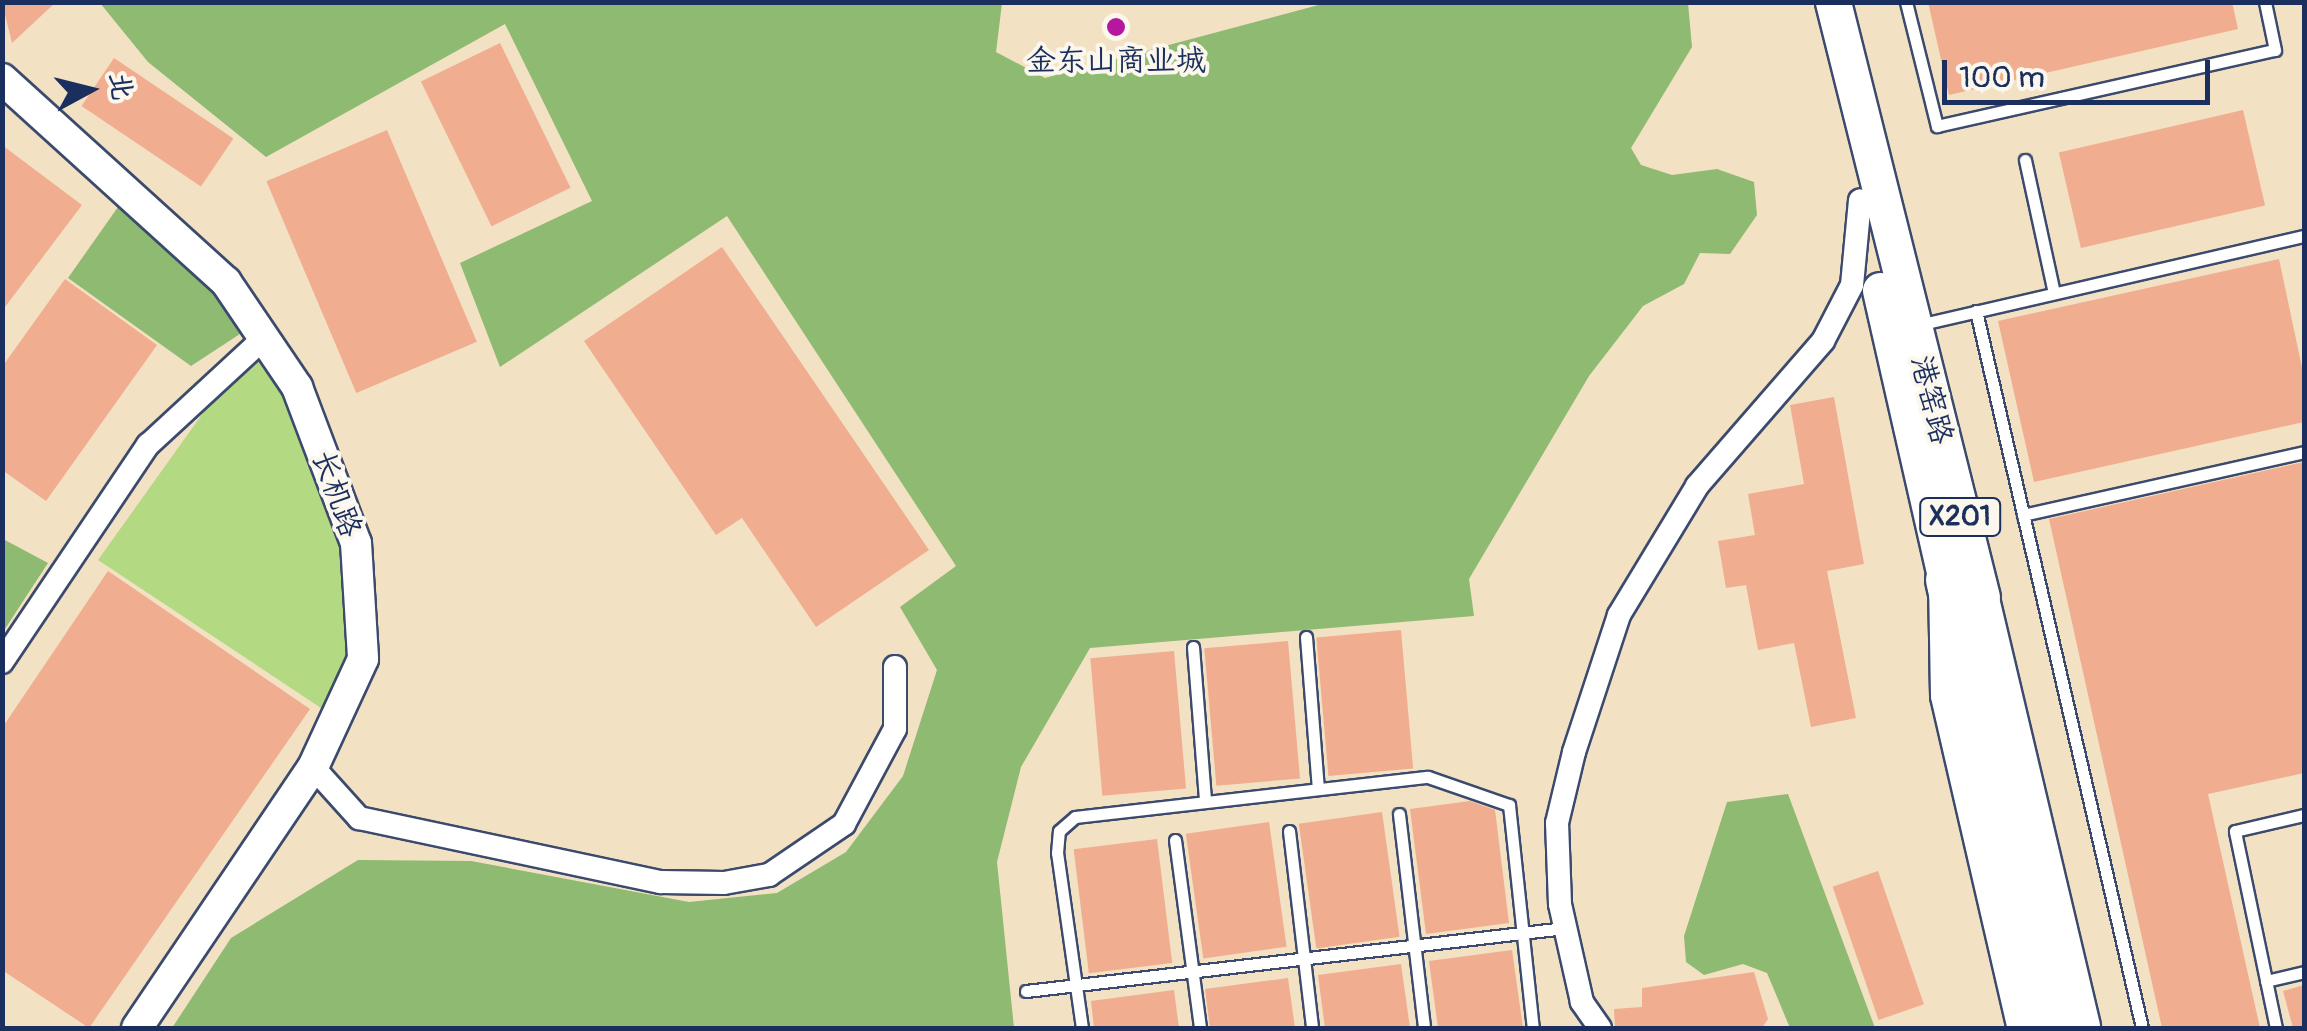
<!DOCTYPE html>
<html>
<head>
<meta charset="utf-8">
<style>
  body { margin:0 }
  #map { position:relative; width:2307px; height:1031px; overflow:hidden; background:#f2e1c3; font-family:Pangolin,"LXGW WenKai TC",sans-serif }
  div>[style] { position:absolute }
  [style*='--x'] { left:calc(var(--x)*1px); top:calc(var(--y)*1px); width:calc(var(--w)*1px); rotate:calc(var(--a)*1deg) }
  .green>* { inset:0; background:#b3da83 }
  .forest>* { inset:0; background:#8eba71 }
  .building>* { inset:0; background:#f1ad90; transform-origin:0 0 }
  .roads { filter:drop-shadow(2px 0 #3b4a6d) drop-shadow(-2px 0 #3b4a6d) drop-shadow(0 2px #3b4a6d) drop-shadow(0 -2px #3b4a6d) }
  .lane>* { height:11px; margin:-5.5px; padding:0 5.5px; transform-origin:5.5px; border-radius:5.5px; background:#fff }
  .street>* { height:22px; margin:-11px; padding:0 11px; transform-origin:11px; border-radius:11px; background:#fff }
  .secondary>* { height:30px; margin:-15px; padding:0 15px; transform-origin:15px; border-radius:15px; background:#fff }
  .primary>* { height:35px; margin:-17.5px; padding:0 17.5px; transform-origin:17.5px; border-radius:17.5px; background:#fff }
  .highway>* { height:40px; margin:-20px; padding:0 20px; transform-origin:20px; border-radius:20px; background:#fff }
  .dots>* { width:28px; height:28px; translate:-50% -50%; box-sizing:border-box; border:5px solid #fbf7ec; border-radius:50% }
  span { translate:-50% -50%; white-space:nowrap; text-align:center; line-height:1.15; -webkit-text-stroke:8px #fbf7ec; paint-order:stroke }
  .shield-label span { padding:2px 8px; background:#fbf7ec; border:2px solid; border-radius:8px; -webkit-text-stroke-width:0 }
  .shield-label { font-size:28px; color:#1b2f5e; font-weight:700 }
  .poi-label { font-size:30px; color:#1b2f5e }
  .street-label { font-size:30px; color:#1b2f5e }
  .frame { position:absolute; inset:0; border:5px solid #1b2f5e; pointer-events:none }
  .north { position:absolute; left:40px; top:40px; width:100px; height:100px; -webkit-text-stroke:8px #fbf7ec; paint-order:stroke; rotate:83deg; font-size:28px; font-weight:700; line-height:40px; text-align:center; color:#1b2f5e }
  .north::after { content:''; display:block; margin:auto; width:35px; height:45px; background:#1b2f5e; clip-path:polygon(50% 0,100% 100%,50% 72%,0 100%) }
  .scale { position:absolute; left:1942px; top:60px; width:268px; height:45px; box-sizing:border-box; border:5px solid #1b2f5e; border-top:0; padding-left:12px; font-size:30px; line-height:35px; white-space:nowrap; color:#1b2f5e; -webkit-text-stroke:8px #fbf7ec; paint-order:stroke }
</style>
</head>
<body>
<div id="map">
  <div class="green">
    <i style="clip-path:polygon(259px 357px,289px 403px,343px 541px,350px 654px,321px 708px,98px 560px,223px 385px)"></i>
  </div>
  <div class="forest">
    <i style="clip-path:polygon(100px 3px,1002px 3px,996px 52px,1045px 78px,1326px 3px,1688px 3px,1692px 47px,1631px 148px,1641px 165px,1672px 175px,1717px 169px,1754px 182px,1757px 215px,1730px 254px,1700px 253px,1684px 284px,1643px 306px,1589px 376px,1469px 579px,1474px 616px,1090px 648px,1021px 767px,997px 862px,1014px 1028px,172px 1028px,231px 938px,358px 860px,471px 861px,689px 902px,777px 893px,846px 852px,903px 776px,937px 670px,900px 607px,956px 566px,727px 216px,500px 367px,460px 263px,592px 201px,505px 24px,266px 157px,148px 62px)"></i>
    <i style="clip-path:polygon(118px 207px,215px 287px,246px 330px,191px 366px,68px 278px)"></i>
    <i style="clip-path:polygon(3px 539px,48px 563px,3px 632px)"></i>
    <i style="clip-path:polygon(1788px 794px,1875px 1028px,1790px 1028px,1767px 973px,1743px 964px,1704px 975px,1686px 962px,1684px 936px,1727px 802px)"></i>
  </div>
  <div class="building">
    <i style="clip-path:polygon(2px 2px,56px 2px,12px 43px)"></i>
    <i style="clip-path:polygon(1928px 2px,2232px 2px,2238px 29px,1949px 95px)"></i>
    <i style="left:500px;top:43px;width:161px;height:88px;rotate:64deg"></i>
    <i style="left:114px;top:58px;width:144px;height:58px;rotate:34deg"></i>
    <i style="left:2243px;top:110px;width:98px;height:189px;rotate:77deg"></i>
    <i style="left:387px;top:130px;width:230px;height:131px;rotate:67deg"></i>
    <i style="clip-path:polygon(2px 145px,82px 205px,2px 311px)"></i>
    <i style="clip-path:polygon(722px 247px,929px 550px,816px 627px,742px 518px,716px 535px,584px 341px)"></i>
    <i style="clip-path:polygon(2279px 259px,2304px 377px,2304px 422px,2034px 482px,1998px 321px)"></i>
    <i style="clip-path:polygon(65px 279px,157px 345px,46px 501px,2px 470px,2px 367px)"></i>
    <i style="clip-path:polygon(1834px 397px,1864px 564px,1827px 571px,1856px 718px,1811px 727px,1794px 643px,1758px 650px,1746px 585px,1726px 588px,1718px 541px,1755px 535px,1748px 494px,1804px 484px,1790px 405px)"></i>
    <i style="clip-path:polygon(2304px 462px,2304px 773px,2208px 794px,2260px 1028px,2162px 1028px,2049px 519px)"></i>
    <i style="clip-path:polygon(108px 571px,310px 709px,89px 1028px,2px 970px,2px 728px)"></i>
    <i style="left:1401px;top:630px;width:139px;height:85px;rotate:85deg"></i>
    <i style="left:1288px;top:641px;width:138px;height:84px;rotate:85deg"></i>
    <i style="left:1174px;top:651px;width:138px;height:84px;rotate:85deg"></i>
    <i style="clip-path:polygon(1470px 801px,1495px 810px,1509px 923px,1426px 934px,1410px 809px)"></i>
    <i style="left:1382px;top:812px;width:126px;height:84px;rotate:82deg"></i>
    <i style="left:1269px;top:822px;width:126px;height:84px;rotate:82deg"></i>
    <i style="left:1157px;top:839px;width:125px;height:84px;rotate:83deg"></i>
    <i style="left:1878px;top:871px;width:141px;height:48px;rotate:71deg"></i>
    <i style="clip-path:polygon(1512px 950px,1523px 1028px,1438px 1028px,1429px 961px)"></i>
    <i style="clip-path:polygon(1401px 964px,1410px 1028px,1325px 1028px,1318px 975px)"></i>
    <i style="clip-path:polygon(1754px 972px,1768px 1019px,1762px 1028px,1615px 1028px,1614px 1009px,1642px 1007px,1642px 988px)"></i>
    <i style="clip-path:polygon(1288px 978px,1295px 1028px,1210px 1028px,1205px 989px)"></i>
    <i style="clip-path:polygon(2304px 985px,2304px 1028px,2293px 1028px,2283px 991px)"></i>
    <i style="clip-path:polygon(1174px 990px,1179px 1028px,1094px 1028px,1091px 1001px)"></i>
  </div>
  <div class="roads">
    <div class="lane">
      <i style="--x:1906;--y:2;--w:128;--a:76"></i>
      <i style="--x:1937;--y:126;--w:346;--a:-12.7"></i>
      <i style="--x:2275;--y:50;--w:49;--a:-101.8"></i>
      <i style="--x:2025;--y:160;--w:136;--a:77.7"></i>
      <i style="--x:1976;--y:311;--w:736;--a:76.96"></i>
      <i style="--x:1918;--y:325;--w:396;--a:-13"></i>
      <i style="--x:2023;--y:515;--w:288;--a:-12.6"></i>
      <i style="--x:1306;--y:637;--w:151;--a:85.5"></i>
      <i style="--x:1193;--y:647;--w:152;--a:85.5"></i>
      <i style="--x:1399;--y:814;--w:215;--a:83.3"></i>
      <i style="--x:1289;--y:831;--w:198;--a:83.3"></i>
      <i style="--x:1175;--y:840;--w:190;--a:82.4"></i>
      <i style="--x:2266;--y:981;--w:39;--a:-13"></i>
      <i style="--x:1026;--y:991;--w:543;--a:-6.67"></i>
      <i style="--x:1082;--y:1028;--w:177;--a:-98.1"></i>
      <i style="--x:1057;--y:853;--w:22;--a:-85"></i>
      <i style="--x:1059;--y:831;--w:21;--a:-41"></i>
      <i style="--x:1075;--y:817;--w:355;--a:-6.5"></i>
      <i style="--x:1428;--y:777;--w:86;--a:19.1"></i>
      <i style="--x:1509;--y:805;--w:224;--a:83.9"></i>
      <i style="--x:2276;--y:1028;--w:201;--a:-101.8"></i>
      <i style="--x:2235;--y:831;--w:71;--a:-13.1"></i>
    </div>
    <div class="street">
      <i style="--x:2;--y:662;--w:262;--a:-56.1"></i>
      <i style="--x:148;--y:445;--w:158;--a:-42.7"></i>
      <i style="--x:313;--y:767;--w:69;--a:48"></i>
      <i style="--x:359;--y:818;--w:309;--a:12"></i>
      <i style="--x:661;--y:882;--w:63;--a:0.9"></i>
      <i style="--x:724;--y:883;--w:46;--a:-10.1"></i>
      <i style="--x:769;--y:875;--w:91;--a:-34.2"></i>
      <i style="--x:844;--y:824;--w:108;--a:-61.8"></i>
      <i style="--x:895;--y:729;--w:62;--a:-90"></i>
      <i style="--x:1600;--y:1028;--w:32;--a:-125"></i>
      <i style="--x:1582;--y:1002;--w:100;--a:-102.7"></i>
      <i style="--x:1560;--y:904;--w:81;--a:-92.1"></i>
      <i style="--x:1557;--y:823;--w:73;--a:-76.5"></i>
      <i style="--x:1574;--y:752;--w:144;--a:-71.8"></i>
      <i style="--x:1619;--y:615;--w:151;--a:-58.8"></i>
      <i style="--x:1697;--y:486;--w:192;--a:-49"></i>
      <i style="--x:1823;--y:341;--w:63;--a:-62.6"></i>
      <i style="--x:1852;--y:285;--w:85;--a:-84.6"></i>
    </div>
    <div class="secondary">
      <i style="--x:2;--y:79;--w:302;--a:42.2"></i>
      <i style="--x:226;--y:282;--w:127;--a:55.9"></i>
      <i style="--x:297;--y:387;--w:167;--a:69.3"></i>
      <i style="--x:356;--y:543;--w:116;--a:86.5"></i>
      <i style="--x:363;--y:659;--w:119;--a:114.8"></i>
      <i style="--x:313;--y:767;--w:315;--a:124"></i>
    </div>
    <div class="primary">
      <i style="--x:1833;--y:2;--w:613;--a:75.94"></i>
      <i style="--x:1880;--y:290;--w:297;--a:77.2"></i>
      <i style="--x:1946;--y:580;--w:115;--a:89"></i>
      <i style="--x:1948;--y:695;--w:342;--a:77"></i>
    </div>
    <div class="highway">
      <i style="--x:1973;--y:574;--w:466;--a:76.7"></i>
      <i style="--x:1946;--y:580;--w:459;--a:77.4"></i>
    </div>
  </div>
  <div class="dots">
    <i style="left:1116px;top:27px;background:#b5179e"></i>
  </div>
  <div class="shield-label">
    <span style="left:1960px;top:517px">X201</span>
  </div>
  <div class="poi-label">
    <span style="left:1116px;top:61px">金东山商业城</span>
  </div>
  <div class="street-label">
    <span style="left:1931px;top:400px;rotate:76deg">港窑路</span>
    <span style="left:336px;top:494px;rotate:70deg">长机路</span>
  </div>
  <div class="frame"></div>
  <div class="north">北</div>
  <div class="scale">100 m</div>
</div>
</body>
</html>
